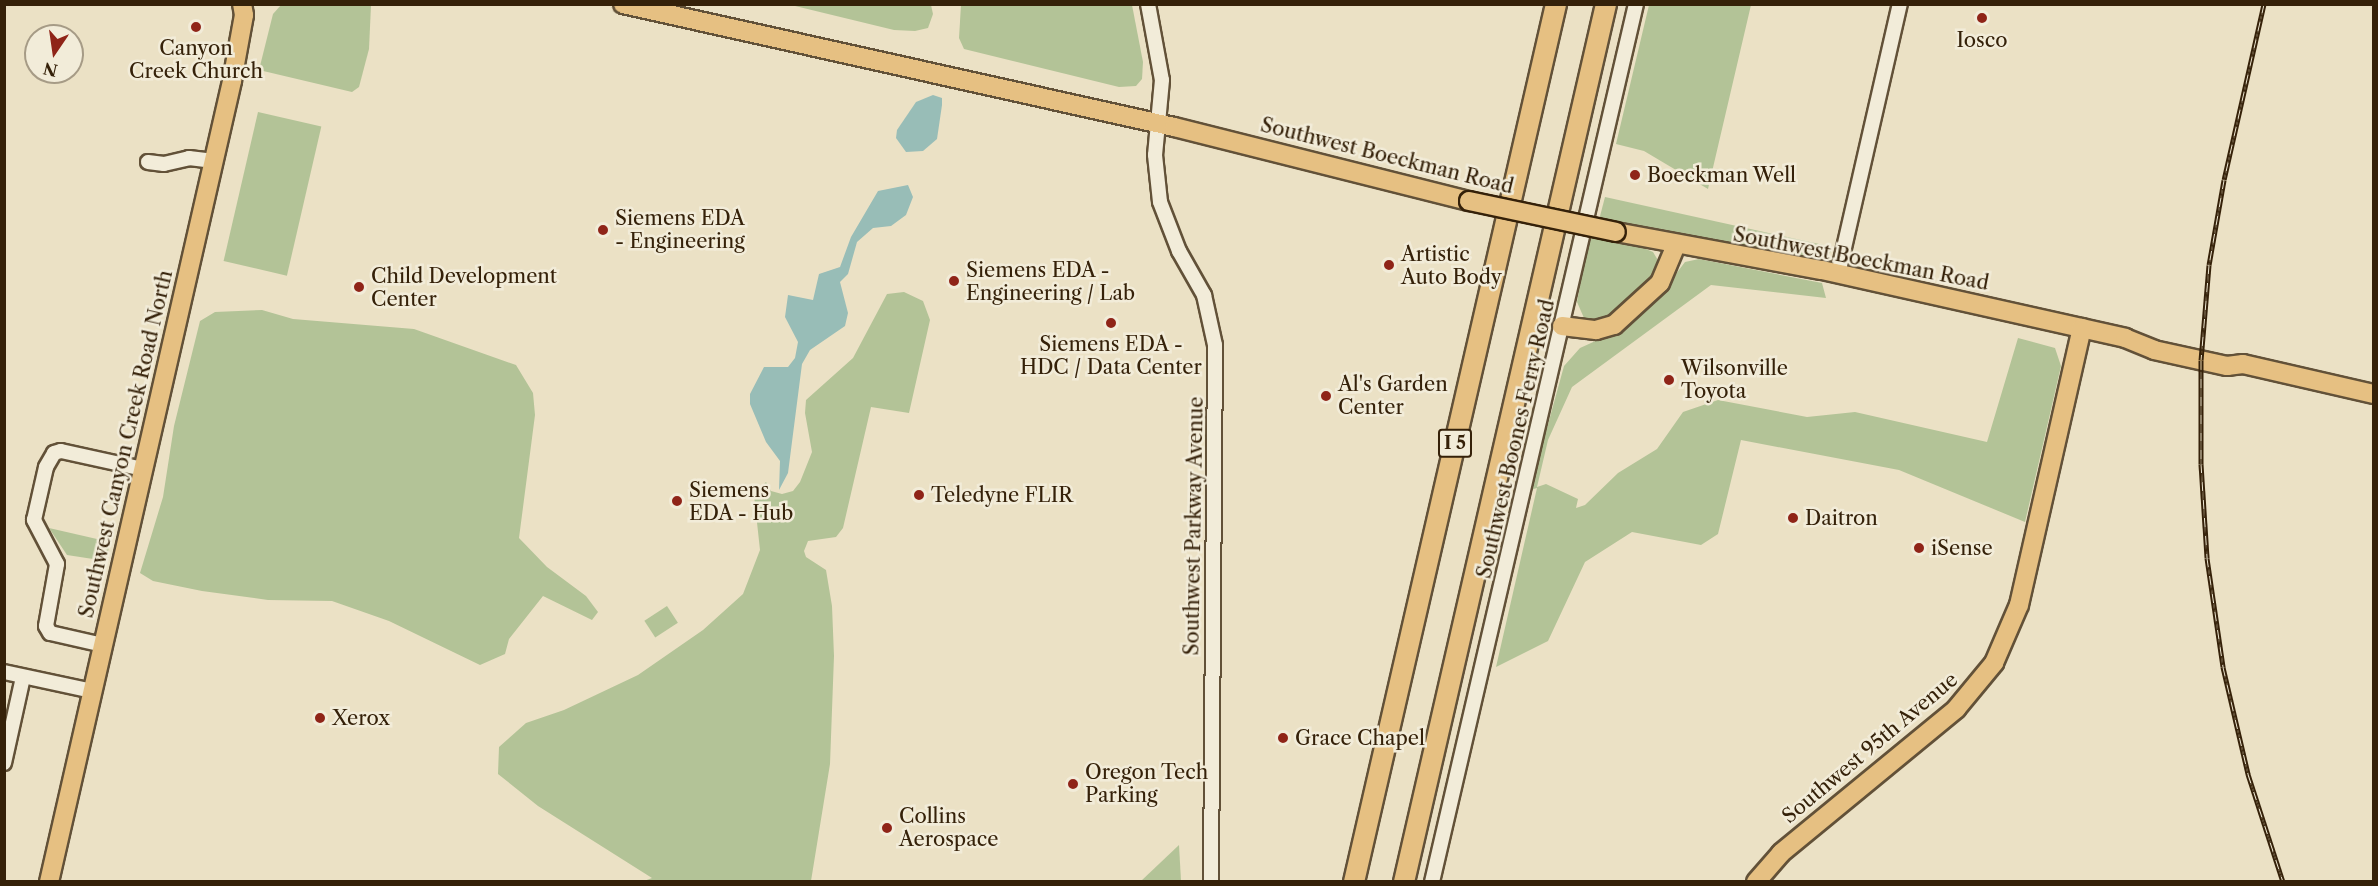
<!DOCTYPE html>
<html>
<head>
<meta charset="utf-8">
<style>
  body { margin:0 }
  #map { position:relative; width:2378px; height:886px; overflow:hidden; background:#ebe1c5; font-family:"Libre Caslon Text",serif }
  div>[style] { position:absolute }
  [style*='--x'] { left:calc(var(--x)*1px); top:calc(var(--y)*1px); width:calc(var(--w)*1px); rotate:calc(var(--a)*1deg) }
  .green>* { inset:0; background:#b3c397; transform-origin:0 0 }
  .water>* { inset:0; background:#98bdb7 }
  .roads { filter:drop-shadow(2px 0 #625138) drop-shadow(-2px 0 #625138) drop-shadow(0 2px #625138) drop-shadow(0 -2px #625138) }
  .minor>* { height:14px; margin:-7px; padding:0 7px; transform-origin:7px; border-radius:7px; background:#f2ecd9 }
  .major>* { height:18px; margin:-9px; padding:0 9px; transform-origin:9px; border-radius:9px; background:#e6c082 }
  .highway>* { height:20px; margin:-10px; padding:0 10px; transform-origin:10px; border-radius:10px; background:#e6c082 }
  .rail>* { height:5px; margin-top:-2.5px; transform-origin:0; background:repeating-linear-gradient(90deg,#f2ecd9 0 9px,#352109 0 18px); box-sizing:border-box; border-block:2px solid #352109 }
  .bridges { filter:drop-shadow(2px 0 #352109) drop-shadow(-2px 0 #352109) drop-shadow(0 2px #352109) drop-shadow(0 -2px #352109) }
  .major-bridge>* { height:18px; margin:-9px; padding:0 9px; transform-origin:9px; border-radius:9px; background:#e6c082 }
  .dots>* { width:16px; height:16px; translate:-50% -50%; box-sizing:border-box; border:3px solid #f2ecd9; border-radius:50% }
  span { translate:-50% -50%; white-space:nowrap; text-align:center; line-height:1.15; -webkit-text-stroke:5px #f2ecd9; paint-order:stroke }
  .shield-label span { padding:2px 4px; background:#f2ecd9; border:2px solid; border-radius:4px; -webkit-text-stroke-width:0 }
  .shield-label { font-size:18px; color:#352109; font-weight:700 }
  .poi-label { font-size:20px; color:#352109 }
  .left { translate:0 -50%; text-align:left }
  .street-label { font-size:20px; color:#352109 }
  .frame { position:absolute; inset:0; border:6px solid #352109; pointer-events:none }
  .north { position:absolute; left:24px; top:24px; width:60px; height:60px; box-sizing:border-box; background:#f2ecd9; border:2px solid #a69b86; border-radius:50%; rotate:193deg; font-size:16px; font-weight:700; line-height:24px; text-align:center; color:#352109 }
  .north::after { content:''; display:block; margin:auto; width:21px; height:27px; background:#8f2418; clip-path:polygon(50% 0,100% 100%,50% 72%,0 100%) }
</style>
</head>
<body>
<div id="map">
  <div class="green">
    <i style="clip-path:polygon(281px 5px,371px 5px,369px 49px,359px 87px,352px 92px,259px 70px,273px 14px)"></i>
    <i style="clip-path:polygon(791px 5px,931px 5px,933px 14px,928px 28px,915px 31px,894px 30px)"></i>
    <i style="clip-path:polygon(961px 5px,1132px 5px,1143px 62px,1142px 79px,1136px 86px,1119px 87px,964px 49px,959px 38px)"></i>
    <i style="clip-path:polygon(1649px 5px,1751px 5px,1708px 189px,1644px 151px,1616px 144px)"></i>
    <i style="left:258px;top:112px;width:65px;height:153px;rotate:13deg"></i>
    <i style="clip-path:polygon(1605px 197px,1833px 247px,1830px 253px,1816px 259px,1599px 220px)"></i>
    <i style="clip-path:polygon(1589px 236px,1641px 247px,1653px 252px,1659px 262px,1657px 275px,1615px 316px,1601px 321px,1584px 318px,1577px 302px)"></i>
    <i style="clip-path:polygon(1699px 259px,1822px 283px,1826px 298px,1711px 285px,1572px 387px,1548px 440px,1537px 487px,1546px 484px,1578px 499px,1576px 508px,1585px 505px,1618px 473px,1657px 449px,1683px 412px,1718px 400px,1807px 417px,1855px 412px,1987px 442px,2018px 338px,2055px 348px,2061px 366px,2025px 522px,1899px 470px,1741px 440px,1718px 534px,1701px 545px,1632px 532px,1585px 562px,1548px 641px,1496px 667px,1537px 488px,1530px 490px,1564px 366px,1580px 348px,1622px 329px,1657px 299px,1685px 262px)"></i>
    <i style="clip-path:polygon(904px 292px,923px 301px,930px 320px,909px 413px,871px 407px,843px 528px,836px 537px,808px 541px,804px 551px,806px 557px,826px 570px,832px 606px,834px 656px,830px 764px,811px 881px,644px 881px,652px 878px,538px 806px,498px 774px,499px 747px,526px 723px,564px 710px,638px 675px,703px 630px,743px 594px,760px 550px,754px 495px,766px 482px,771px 491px,782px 494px,793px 491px,800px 482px,812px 452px,805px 413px,806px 400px,853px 358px,887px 294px)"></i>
    <i style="clip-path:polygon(262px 310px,293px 319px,414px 329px,516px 365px,533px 393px,535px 415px,519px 538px,547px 567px,586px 596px,598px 612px,592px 620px,543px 596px,509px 639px,505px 654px,480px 665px,389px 621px,332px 601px,268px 600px,202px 591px,153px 581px,140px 573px,163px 497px,174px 426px,200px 321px,215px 312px)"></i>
    <i style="clip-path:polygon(49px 528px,110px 542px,106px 561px,67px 555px)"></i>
    <i style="left:667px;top:606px;width:20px;height:27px;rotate:57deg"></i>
    <i style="clip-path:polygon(1179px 845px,1181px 881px,1141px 881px)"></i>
  </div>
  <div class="water">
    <i style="clip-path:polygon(933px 95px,942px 98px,942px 105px,937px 139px,923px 151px,906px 152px,896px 138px,897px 130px,916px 102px)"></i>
    <i style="clip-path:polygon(908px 185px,913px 197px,906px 215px,891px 226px,873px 228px,857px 242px,848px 274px,840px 282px,848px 313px,845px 326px,810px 350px,802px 364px,788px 473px,779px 490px,780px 461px,766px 442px,750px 404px,750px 394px,764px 367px,788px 367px,795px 358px,798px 342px,785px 317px,788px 295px,813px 300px,819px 274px,840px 267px,851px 237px,878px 191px)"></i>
  </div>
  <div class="roads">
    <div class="minor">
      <i style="--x:1148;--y:4;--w:77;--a:79.6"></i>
      <i style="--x:1162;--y:80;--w:75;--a:95.3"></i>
      <i style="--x:1155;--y:155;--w:47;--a:83.9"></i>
      <i style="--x:1160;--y:202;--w:53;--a:68.8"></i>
      <i style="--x:1179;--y:251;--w:51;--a:60.4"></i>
      <i style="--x:1204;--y:295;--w:51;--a:77.6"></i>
      <i style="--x:1215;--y:345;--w:537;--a:90.43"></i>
      <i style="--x:148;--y:162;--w:16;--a:7"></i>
      <i style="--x:164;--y:164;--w:26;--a:-13"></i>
      <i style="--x:189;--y:158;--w:25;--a:7"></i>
      <i style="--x:1838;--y:274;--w:277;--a:-77.1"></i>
      <i style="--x:103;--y:645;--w:54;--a:-167.2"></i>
      <i style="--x:50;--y:633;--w:8;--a:-120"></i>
      <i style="--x:46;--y:626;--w:63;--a:-79.9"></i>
      <i style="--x:57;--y:564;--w:50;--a:-117.6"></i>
      <i style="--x:34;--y:520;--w:54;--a:-77.2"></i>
      <i style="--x:46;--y:467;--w:16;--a:-60"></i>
      <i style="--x:54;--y:453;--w:7;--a:-16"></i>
      <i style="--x:61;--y:451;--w:84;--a:12.4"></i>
      <i style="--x:4;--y:672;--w:91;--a:12.1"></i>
      <i style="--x:4;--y:763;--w:88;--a:-77.5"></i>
      <i style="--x:1432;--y:882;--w:901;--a:-76.92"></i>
    </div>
    <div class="major">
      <i style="--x:623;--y:4;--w:565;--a:12.58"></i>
      <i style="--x:1174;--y:127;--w:304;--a:14.1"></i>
      <i style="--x:1616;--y:232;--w:209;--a:10.5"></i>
      <i style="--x:1822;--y:270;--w:311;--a:12.6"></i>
      <i style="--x:2125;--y:338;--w:31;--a:22"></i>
      <i style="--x:2154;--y:350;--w:75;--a:12.4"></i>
      <i style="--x:2227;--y:366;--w:16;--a:-7"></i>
      <i style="--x:2243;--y:364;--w:134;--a:12.9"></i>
      <i style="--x:1562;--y:326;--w:34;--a:7"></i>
      <i style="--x:1596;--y:330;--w:19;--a:-16"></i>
      <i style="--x:1614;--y:325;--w:62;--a:-42.4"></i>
      <i style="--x:1660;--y:283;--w:41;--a:-67.2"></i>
      <i style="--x:49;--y:882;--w:822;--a:-77.13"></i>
      <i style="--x:232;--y:81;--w:67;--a:-79.7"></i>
      <i style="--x:244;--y:15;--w:11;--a:-100"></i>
      <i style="--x:1756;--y:882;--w:38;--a:-49"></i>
      <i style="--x:1781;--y:853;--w:227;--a:-39.4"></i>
      <i style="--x:1956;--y:709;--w:60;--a:-50.4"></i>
      <i style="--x:1994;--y:663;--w:63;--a:-66.7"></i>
      <i style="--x:2019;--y:605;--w:284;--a:-77.2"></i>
    </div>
    <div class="highway">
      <i style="--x:1354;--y:882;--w:901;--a:-77.04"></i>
      <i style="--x:1404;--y:882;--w:901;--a:-77.04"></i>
    </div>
  </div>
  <div class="rail">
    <i style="--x:2264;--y:4;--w:180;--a:102.8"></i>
    <i style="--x:2224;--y:180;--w:86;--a:100"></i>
    <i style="--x:2209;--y:265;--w:95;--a:94.8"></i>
    <i style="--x:2201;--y:360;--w:104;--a:90"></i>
    <i style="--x:2201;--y:464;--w:94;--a:86.3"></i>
    <i style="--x:2207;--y:558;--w:110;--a:81.6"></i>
    <i style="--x:2223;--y:667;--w:110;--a:76.8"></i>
    <i style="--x:2248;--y:774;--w:114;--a:72"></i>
  </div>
  <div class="bridges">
    <div class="major-bridge">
      <i style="--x:1469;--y:201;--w:150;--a:11.9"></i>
    </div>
  </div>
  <div class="dots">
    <i style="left:1982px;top:18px;background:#8f2418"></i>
    <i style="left:196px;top:27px;background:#8f2418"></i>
    <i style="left:1635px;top:175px;background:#8f2418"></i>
    <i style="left:603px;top:230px;background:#8f2418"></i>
    <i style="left:1389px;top:265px;background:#8f2418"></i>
    <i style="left:954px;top:281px;background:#8f2418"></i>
    <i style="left:359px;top:287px;background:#8f2418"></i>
    <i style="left:1111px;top:323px;background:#8f2418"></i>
    <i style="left:1669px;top:380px;background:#8f2418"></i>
    <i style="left:1326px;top:396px;background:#8f2418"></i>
    <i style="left:919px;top:495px;background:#8f2418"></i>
    <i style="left:677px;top:501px;background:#8f2418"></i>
    <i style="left:1793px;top:518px;background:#8f2418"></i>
    <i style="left:1919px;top:548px;background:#8f2418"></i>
    <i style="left:320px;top:718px;background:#8f2418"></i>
    <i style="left:1283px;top:738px;background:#8f2418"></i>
    <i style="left:1073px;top:784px;background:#8f2418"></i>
    <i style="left:887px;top:828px;background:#8f2418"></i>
  </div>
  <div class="shield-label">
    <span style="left:1455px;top:443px">I 5</span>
  </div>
  <div class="poi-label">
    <span style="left:1982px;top:40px">Iosco</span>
    <span style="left:196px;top:60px">Canyon<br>Creek Church</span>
    <span class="left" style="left:1647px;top:175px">Boeckman Well</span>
    <span class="left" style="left:615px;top:230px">Siemens EDA<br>- Engineering</span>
    <span class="left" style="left:1401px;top:266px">Artistic<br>Auto Body</span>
    <span class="left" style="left:966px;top:282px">Siemens EDA -<br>Engineering / Lab</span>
    <span class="left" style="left:371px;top:288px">Child Development<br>Center</span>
    <span style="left:1111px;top:356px">Siemens EDA -<br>HDC / Data Center</span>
    <span class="left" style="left:1681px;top:380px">Wilsonville<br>Toyota</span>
    <span class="left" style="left:1338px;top:396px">Al's Garden<br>Center</span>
    <span class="left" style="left:689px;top:502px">Siemens<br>EDA - Hub</span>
    <span class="left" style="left:931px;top:495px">Teledyne FLIR</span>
    <span class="left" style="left:1805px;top:518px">Daitron</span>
    <span class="left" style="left:1931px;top:548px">iSense</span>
    <span class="left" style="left:332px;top:718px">Xerox</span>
    <span class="left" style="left:1295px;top:738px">Grace Chapel</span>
    <span class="left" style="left:1085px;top:784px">Oregon Tech<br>Parking</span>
    <span class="left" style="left:899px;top:828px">Collins<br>Aerospace</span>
  </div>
  <div class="street-label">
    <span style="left:1387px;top:156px;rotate:14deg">Southwest Boeckman Road</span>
    <span style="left:1861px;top:259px;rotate:11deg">Southwest Boeckman Road</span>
    <span style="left:1516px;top:439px;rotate:-77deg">Southwest Boones Ferry Road</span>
    <span style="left:126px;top:444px;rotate:-77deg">Southwest Canyon Creek Road North</span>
    <span style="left:1194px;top:526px;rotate:-89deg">Southwest Parkway Avenue</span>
    <span style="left:1870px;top:748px;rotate:-40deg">Southwest 95th Avenue</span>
  </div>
  <div class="frame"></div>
  <div class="north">N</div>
</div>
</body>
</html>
